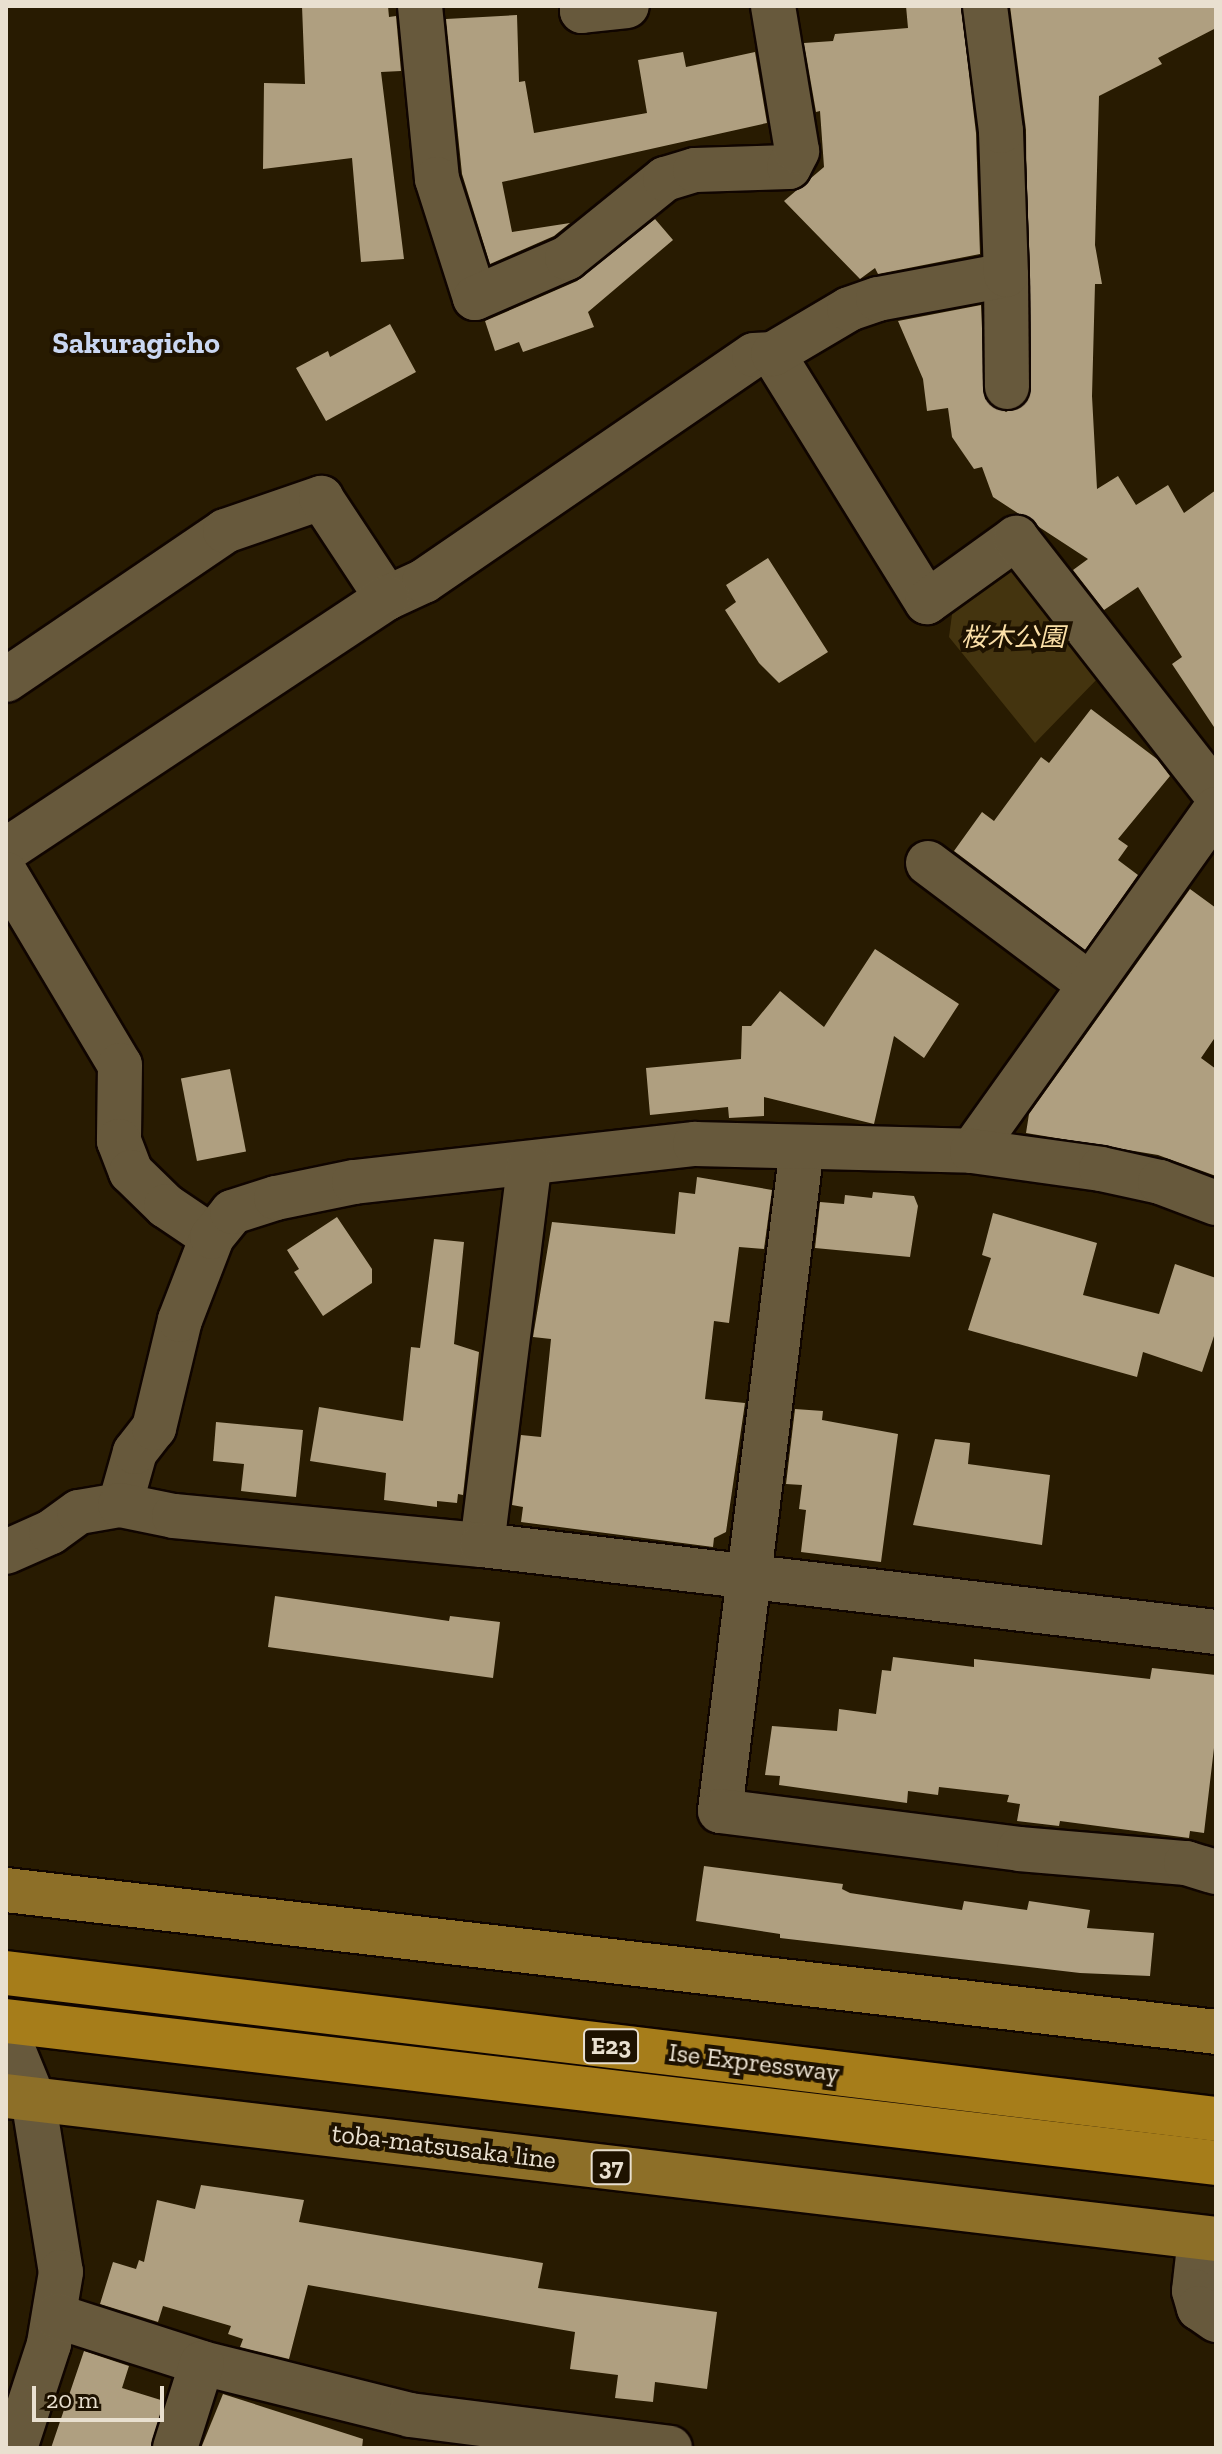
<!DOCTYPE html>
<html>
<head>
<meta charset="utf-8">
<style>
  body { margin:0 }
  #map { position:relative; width:1222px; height:2454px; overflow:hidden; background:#281b01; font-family:"Zilla Slab","Noto Sans JP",serif }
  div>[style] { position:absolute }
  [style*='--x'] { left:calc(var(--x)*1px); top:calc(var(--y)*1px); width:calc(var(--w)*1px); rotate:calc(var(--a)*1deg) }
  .green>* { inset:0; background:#44340f }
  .building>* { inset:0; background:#af9f80; transform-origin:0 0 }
  .roads { filter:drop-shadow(2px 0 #100500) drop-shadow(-2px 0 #100500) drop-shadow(0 2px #100500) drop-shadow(0 -2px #100500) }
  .minor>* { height:44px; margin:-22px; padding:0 22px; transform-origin:22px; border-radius:22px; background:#67593c }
  .primary>* { height:44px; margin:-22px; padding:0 22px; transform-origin:22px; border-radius:22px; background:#8d6f28 }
  .motorway>* { height:44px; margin:-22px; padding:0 22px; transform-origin:22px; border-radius:22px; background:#a67d1a }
  span { translate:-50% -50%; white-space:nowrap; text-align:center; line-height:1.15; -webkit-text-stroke:8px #1e1200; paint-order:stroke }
  .shield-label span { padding:2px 6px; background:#1e1200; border:2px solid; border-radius:6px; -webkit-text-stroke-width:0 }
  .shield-label { font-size:24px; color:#e9e0d0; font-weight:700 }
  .park-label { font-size:26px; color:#fbdfa7; font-style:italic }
  .street-label { font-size:26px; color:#e9e0d0 }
  .quarter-label { font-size:30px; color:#cad7f2; font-weight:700 }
  .frame { position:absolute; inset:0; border:8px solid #e9e0d0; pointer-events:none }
  .scale { position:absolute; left:32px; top:2386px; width:132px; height:36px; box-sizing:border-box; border:4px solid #e9e0d0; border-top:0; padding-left:10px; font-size:24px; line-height:28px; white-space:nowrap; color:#e9e0d0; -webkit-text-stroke:6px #1e1200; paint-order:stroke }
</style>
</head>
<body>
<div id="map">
  <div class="green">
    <i style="clip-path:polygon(999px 568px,1026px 571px,1102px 674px,1035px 743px,949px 637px,953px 607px)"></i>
  </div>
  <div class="building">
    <i style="clip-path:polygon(302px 6px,388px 6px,389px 17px,396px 16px,401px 71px,381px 72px,404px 259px,361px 262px,352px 158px,263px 169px,264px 83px,305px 84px)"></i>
    <i style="clip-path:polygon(906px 6px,961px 6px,976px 133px,980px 254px,878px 274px,875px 268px,860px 279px,784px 201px,824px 167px,820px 111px,816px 112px,804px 43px,833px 41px,835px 34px,908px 28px)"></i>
    <i style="clip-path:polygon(1010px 6px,1216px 6px,1216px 28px,1158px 58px,1162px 64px,1099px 96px,1095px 245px,1102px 284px,1095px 284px,1092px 396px,1097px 489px,1118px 476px,1136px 505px,1168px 485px,1184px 513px,1216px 490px,1216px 730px,1172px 664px,1182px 657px,1138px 587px,1104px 610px,1073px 570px,1088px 559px,993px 497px,982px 467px,974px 469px,952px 437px,948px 408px,927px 411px,923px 379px,898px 321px,981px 305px,985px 399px,1006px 412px,1028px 400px,1026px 130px)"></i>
    <i style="clip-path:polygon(517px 15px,519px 82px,525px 81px,534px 133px,647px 113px,638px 60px,683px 52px,686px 67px,755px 52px,767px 123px,502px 182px,512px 232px,570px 223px,554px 236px,490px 264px,462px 174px,446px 19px)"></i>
    <i style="clip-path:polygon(655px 219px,673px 240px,588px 312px,594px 327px,523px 352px,519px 342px,495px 351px,485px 321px,577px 281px)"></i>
    <i style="clip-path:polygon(390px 324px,416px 372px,326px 421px,296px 368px,328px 351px,330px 357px)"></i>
    <i style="clip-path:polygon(768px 558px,828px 652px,779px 683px,759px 663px,725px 610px,736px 602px,726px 585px)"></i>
    <i style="clip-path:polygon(1091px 709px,1157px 759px,1170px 776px,1118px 839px,1128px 846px,1118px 860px,1138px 875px,1085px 950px,954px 851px,982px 812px,994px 821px,1041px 757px,1049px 763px)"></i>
    <i style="clip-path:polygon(1190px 889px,1216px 908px,1216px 1036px,1201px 1058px,1216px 1069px,1216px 1176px,1158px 1155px,1026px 1133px,1029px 1114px)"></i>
    <i style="clip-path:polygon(875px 949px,959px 1004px,924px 1058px,894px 1036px,874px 1124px,764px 1097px,764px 1116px,729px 1118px,728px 1107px,650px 1115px,646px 1068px,741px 1059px,742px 1026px,751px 1026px,780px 991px,824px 1027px)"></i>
    <i style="left:230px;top:1069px;width:84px;height:50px;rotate:79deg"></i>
    <i style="clip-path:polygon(697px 1177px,772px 1190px,764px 1249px,739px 1247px,729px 1323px,714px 1321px,705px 1399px,745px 1403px,726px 1532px,714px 1538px,713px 1547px,521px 1522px,523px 1507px,512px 1505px,521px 1435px,541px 1437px,551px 1339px,533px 1337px,552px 1222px,675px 1234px,679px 1192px,695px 1194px)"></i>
    <i style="clip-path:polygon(873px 1192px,914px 1196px,918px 1206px,910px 1257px,815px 1248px,820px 1202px,844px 1204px,845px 1195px,872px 1198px)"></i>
    <i style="clip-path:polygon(993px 1213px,1097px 1243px,1083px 1295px,1159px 1314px,1175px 1264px,1216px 1278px,1216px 1330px,1202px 1372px,1143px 1352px,1137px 1377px,968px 1330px,991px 1258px,982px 1255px)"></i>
    <i style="clip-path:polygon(337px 1217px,372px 1269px,372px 1283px,323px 1316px,294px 1272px,299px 1269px,287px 1250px)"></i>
    <i style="clip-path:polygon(434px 1239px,464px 1242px,454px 1344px,479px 1352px,463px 1495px,458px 1494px,457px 1503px,437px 1501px,437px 1507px,384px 1500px,386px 1473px,310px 1461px,319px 1407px,403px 1421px,411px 1347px,420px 1348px)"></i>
    <i style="clip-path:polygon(795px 1409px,823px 1411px,822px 1420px,898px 1434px,881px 1562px,801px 1552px,806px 1510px,799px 1509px,802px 1485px,786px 1484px)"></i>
    <i style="clip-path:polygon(216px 1422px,303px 1430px,296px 1497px,241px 1491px,244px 1464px,213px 1461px)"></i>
    <i style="clip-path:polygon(935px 1439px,970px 1443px,968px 1464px,1050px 1475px,1042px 1545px,913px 1525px)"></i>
    <i style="clip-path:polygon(275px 1596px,449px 1621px,450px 1616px,500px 1622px,493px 1678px,268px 1647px)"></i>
    <i style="clip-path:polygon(893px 1657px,974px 1667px,974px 1659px,1150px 1679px,1152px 1668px,1216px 1675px,1216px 1731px,1204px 1833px,1190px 1831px,1189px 1838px,1060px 1821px,1059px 1826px,1017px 1821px,1020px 1804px,1007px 1802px,1009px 1795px,939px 1787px,938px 1795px,908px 1791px,907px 1803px,779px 1785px,780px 1776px,765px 1775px,772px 1726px,837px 1731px,839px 1709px,876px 1714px,882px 1670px,891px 1671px)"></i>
    <i style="clip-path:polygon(704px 1866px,843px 1884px,842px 1889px,850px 1893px,962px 1910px,964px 1901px,1027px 1910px,1029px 1901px,1090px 1910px,1087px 1928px,1154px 1933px,1150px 1976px,1080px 1973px,780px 1938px,780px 1934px,696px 1921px)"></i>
    <i style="clip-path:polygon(201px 2185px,304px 2200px,299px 2222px,543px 2263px,538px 2288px,717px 2312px,707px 2389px,655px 2382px,653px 2402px,615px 2398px,618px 2375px,570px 2369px,575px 2332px,308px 2285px,289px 2359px,240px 2347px,243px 2339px,228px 2334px,231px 2326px,163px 2306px,158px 2322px,100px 2304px,113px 2262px,136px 2269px,139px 2260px,144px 2262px,157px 2200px,195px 2209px)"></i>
    <i style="clip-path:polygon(84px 2351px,129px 2366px,122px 2388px,164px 2401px,151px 2448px,51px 2448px)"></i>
    <i style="clip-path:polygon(223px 2394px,363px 2439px,362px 2448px,201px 2448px)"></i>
  </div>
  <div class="roads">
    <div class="minor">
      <i style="--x:420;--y:6;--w:174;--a:84.4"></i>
      <i style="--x:437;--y:179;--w:125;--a:72.3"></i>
      <i style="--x:475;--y:298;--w:100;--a:-23.5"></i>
      <i style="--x:567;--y:258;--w:126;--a:-38.9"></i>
      <i style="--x:665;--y:179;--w:31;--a:-17"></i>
      <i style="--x:695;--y:170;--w:94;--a:-1.8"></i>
      <i style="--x:789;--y:167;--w:18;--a:-63"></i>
      <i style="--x:797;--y:151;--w:147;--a:-99.4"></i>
      <i style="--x:582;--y:6;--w:5;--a:90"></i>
      <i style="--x:582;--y:11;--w:45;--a:-6.3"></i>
      <i style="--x:1006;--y:275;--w:112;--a:89.5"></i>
      <i style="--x:773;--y:354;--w:292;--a:58.2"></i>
      <i style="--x:927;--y:602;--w:110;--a:-35.7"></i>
      <i style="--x:1016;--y:538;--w:325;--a:52"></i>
      <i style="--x:6;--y:680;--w:265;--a:-34.2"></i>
      <i style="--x:225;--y:531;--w:102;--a:-19"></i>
      <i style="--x:321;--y:498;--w:120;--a:56.6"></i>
      <i style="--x:387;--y:598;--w:41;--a:-24.7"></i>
      <i style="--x:424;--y:581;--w:400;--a:-34.4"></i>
      <i style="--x:754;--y:355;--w:19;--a:-3"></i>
      <i style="--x:773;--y:354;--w:88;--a:-30.6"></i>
      <i style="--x:849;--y:309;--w:31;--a:-19"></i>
      <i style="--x:878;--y:299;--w:130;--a:-10.6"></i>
      <i style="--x:1006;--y:275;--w:144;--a:-92"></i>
      <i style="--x:1001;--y:131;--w:126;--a:-97.3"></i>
      <i style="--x:6;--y:850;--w:457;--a:-33.5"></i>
      <i style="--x:928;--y:863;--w:201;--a:36.9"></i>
      <i style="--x:6;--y:874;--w:222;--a:59.2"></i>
      <i style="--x:120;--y:1065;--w:76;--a:90.8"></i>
      <i style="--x:119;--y:1141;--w:33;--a:69"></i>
      <i style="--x:131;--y:1172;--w:49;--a:44.2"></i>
      <i style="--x:166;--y:1206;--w:55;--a:34"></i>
      <i style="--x:802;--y:1147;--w:669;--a:97.04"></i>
      <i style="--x:720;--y:1811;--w:301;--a:7.2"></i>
      <i style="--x:1019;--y:1849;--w:168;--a:4.8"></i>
      <i style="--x:1186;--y:1863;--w:31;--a:17"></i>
      <i style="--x:972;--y:1151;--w:420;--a:-54.5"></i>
      <i style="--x:120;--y:1505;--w:55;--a:-74.2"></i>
      <i style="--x:135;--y:1452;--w:31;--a:-52"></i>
      <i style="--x:154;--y:1428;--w:111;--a:-76.5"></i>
      <i style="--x:180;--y:1320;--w:89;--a:-68.9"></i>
      <i style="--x:212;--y:1237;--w:32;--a:-51"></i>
      <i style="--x:232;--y:1212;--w:46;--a:-17.7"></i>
      <i style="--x:276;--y:1198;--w:80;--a:-11.6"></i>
      <i style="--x:354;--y:1182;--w:343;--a:-6.4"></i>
      <i style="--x:695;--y:1144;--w:277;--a:1.4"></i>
      <i style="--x:972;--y:1151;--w:130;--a:7.9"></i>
      <i style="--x:1101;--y:1169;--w:60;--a:12.4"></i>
      <i style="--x:1160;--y:1182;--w:60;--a:20.6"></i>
      <i style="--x:482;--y:1545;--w:382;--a:-82.9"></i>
      <i style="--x:6;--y:1552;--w:49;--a:-24"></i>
      <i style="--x:51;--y:1532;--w:34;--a:-36"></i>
      <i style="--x:79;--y:1512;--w:42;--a:-9.7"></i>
      <i style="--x:120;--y:1505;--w:55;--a:11.5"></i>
      <i style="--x:174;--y:1516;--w:309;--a:5.4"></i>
      <i style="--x:482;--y:1545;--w:739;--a:6.76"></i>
      <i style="--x:6;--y:2032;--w:71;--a:67.8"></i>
      <i style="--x:33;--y:2098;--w:176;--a:80.9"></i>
      <i style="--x:61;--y:2272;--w:73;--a:99.5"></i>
      <i style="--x:49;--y:2344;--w:109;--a:108.1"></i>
      <i style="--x:1200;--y:2238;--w:53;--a:96.5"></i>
      <i style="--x:1194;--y:2291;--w:18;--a:74"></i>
      <i style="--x:1199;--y:2308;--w:21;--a:35"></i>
      <i style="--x:56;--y:2316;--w:153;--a:17.8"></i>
      <i style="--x:202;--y:2363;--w:214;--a:14"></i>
      <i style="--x:410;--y:2415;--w:262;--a:7.2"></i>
      <i style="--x:175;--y:2448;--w:89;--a:-72.4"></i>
    </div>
    <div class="primary">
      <i style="--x:6;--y:1890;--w:1218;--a:6.69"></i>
      <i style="--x:6;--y:2096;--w:1218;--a:6.74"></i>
    </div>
    <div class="motorway">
      <i style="--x:6;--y:1973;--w:1219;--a:6.88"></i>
      <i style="--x:6;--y:2021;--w:1218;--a:6.69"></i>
    </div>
  </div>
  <div class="shield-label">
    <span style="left:611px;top:2046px">E23</span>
    <span style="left:611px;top:2167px">37</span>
  </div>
  <div class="park-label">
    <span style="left:1013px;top:638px">桜木公園</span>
  </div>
  <div class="street-label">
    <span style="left:754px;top:2063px;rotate:7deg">Ise Expressway</span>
    <span style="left:444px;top:2147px;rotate:7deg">toba-matsusaka line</span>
  </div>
  <div class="quarter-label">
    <span style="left:136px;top:343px">Sakuragicho</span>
  </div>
  <div class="frame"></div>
  <div class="scale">20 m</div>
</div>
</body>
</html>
